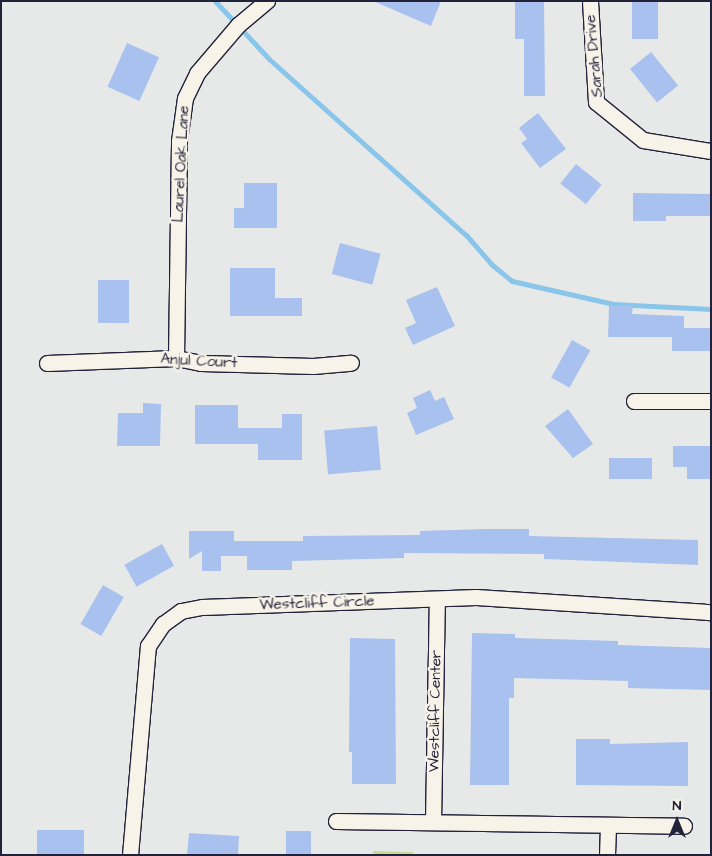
<!DOCTYPE html>
<html>
<head>
<meta charset="utf-8">
<style>
  body { margin:0 }
  #map { position:relative; width:712px; height:856px; overflow:hidden; background:#e7e9e9; font-family:"Architects Daughter",sans-serif }
  div>[style] { position:absolute }
  [style*='--x'] { left:calc(var(--x)*1px); top:calc(var(--y)*1px); width:calc(var(--w)*1px); rotate:calc(var(--a)*1deg) }
  .green>* { inset:0; background:#c7dc91 }
  .stream>* { height:5px; margin:-2.5px; padding:0 2.5px; transform-origin:2.5px; border-radius:2.5px; background:#8ac6ea }
  .building>* { inset:0; background:#a8c1ee; transform-origin:0 0 }
  .roads { filter:drop-shadow(1px 0 #22223b) drop-shadow(-1px 0 #22223b) drop-shadow(0 1px #22223b) drop-shadow(0 -1px #22223b) }
  .minor>* { height:15px; margin:-7.5px; padding:0 7.5px; transform-origin:7.5px; border-radius:7.5px; background:#f7f3e8 }
  span { translate:-50% -50%; white-space:nowrap; text-align:center; line-height:1.15; -webkit-text-stroke:5px #f7f3e8; paint-order:stroke }
  .street-label { font-size:15px; color:#22223b }
  .frame { position:absolute; inset:0; border:2px solid #22223b; pointer-events:none }
  .north { position:absolute; left:652px; top:796px; width:50px; height:50px; -webkit-text-stroke:4px #f7f3e8; paint-order:stroke; rotate:0deg; font-size:14px; font-weight:700; line-height:20px; text-align:center; color:#22223b }
  .north::after { content:''; display:block; margin:auto; width:18px; height:22px; background:#22223b; clip-path:polygon(50% 0,100% 100%,50% 72%,0 100%) }
</style>
</head>
<body>
<div id="map">
  <div class="green">
    <i style="clip-path:polygon(373px 851px,413px 852px,413px 855px,373px 855px)"></i>
  </div>
  <div class="stream">
    <i style="--x:215;--y:1;--w:79;--a:47"></i>
    <i style="--x:269;--y:59;--w:266;--a:41.8"></i>
    <i style="--x:467;--y:236;--w:37;--a:49"></i>
    <i style="--x:491;--y:264;--w:27;--a:39"></i>
    <i style="--x:512;--y:281;--w:104;--a:12.8"></i>
    <i style="--x:613;--y:304;--w:98;--a:2.9"></i>
  </div>
  <div class="building">
    <i style="clip-path:polygon(373px 1px,441px 1px,431px 26px)"></i>
    <i style="clip-path:polygon(515px 1px,544px 1px,545px 96px,524px 96px,524px 39px,515px 39px)"></i>
    <i style="left:632px;top:1px;width:26px;height:38px"></i>
    <i style="left:127px;top:43px;width:35px;height:48px;rotate:24deg"></i>
    <i style="left:651px;top:52px;width:43px;height:27px;rotate:51deg"></i>
    <i style="clip-path:polygon(538px 113px,566px 149px,540px 168px,521px 143px,527px 139px,519px 128px)"></i>
    <i style="left:576px;top:164px;width:33px;height:25px;rotate:39deg"></i>
    <i style="clip-path:polygon(244px 183px,277px 183px,277px 228px,234px 228px,234px 208px,244px 208px)"></i>
    <i style="clip-path:polygon(633px 193px,711px 194px,711px 216px,666px 216px,666px 221px,633px 221px)"></i>
    <i style="left:340px;top:243px;width:42px;height:32px;rotate:15deg"></i>
    <i style="clip-path:polygon(230px 268px,275px 268px,275px 298px,302px 298px,302px 316px,230px 316px)"></i>
    <i style="left:98px;top:280px;width:31px;height:43px"></i>
    <i style="clip-path:polygon(437px 287px,455px 326px,413px 345px,405px 328px,416px 323px,406px 300px)"></i>
    <i style="clip-path:polygon(609px 306px,633px 306px,632px 314px,684px 316px,684px 328px,711px 328px,711px 351px,672px 351px,672px 337px,608px 337px)"></i>
    <i style="left:572px;top:340px;width:21px;height:43px;rotate:29deg"></i>
    <i style="clip-path:polygon(430px 390px,435px 401px,444px 397px,454px 419px,416px 435px,407px 413px,417px 408px,413px 398px)"></i>
    <i style="clip-path:polygon(143px 403px,161px 404px,160px 446px,117px 446px,118px 413px,143px 413px)"></i>
    <i style="clip-path:polygon(195px 405px,238px 405px,238px 428px,282px 428px,282px 414px,302px 414px,302px 460px,258px 460px,258px 444px,195px 444px)"></i>
    <i style="clip-path:polygon(568px 409px,593px 444px,573px 458px,545px 426px)"></i>
    <i style="left:377px;top:426px;width:44px;height:53px;rotate:85deg"></i>
    <i style="clip-path:polygon(673px 446px,711px 446px,711px 479px,687px 479px,687px 467px,673px 467px)"></i>
    <i style="left:609px;top:458px;width:43px;height:21px"></i>
    <i style="clip-path:polygon(485px 529px,529px 529px,529px 536px,698px 540px,698px 565px,544px 559px,544px 554px,404px 553px,404px 558px,292px 561px,292px 570px,247px 570px,247px 556px,221px 556px,221px 571px,202px 571px,202px 551px,189px 559px,189px 531px,234px 531px,234px 541px,303px 541px,303px 536px,420px 535px,420px 531px)"></i>
    <i style="left:162px;top:544px;width:25px;height:43px;rotate:61deg"></i>
    <i style="left:103px;top:585px;width:24px;height:45px;rotate:30deg"></i>
    <i style="clip-path:polygon(472px 633px,515px 634px,515px 638px,618px 641px,618px 645px,711px 648px,711px 690px,628px 688px,628px 681px,514px 678px,514px 698px,509px 698px,509px 785px,470px 785px)"></i>
    <i style="clip-path:polygon(350px 638px,395px 639px,396px 784px,352px 784px,352px 752px,349px 752px)"></i>
    <i style="clip-path:polygon(576px 739px,610px 739px,610px 744px,688px 742px,688px 786px,576px 785px)"></i>
    <i style="left:84px;top:830px;width:25px;height:47px;rotate:90deg"></i>
    <i style="left:286px;top:831px;width:25px;height:24px"></i>
    <i style="clip-path:polygon(189px 833px,239px 836px,238px 855px,187px 855px)"></i>
  </div>
  <div class="roads">
    <div class="minor">
      <i style="--x:590;--y:1;--w:101;--a:86.6"></i>
      <i style="--x:596;--y:102;--w:60;--a:39"></i>
      <i style="--x:643;--y:140;--w:69;--a:9.2"></i>
      <i style="--x:176;--y:358;--w:217;--a:-89.2"></i>
      <i style="--x:179;--y:141;--w:43;--a:-82.1"></i>
      <i style="--x:185;--y:98;--w:28;--a:-64"></i>
      <i style="--x:197;--y:73;--w:63;--a:-49.5"></i>
      <i style="--x:238;--y:25;--w:38;--a:-40"></i>
      <i style="--x:47;--y:363;--w:129;--a:-2.2"></i>
      <i style="--x:176;--y:358;--w:25;--a:11"></i>
      <i style="--x:201;--y:363;--w:112;--a:1.5"></i>
      <i style="--x:313;--y:366;--w:38;--a:-5"></i>
      <i style="--x:634;--y:401;--w:77;--a:0"></i>
      <i style="--x:336;--y:821;--w:348;--a:0.8"></i>
      <i style="--x:433;--y:822;--w:222;--a:-89"></i>
      <i style="--x:130;--y:855;--w:210;--a:-85.1"></i>
      <i style="--x:148;--y:646;--w:27;--a:-56"></i>
      <i style="--x:163;--y:624;--w:22;--a:-36"></i>
      <i style="--x:181;--y:611;--w:21;--a:-11"></i>
      <i style="--x:202;--y:607;--w:274;--a:-2.1"></i>
      <i style="--x:476;--y:597;--w:235;--a:3.7"></i>
      <i style="--x:607;--y:855;--w:30;--a:-88"></i>
    </div>
  </div>
  <div class="street-label">
    <span style="left:594px;top:56px;rotate:-95deg">Sarah Drive</span>
    <span style="left:181px;top:164px;rotate:-87deg">Laurel Oak Lane</span>
    <span style="left:199px;top:361px;rotate:3deg">Anjul Court</span>
    <span style="left:317px;top:603px;rotate:-2deg">Westcliff Circle</span>
    <span style="left:435px;top:711px;rotate:-89deg">Westcliff Center</span>
  </div>
  <div class="frame"></div>
  <div class="north">N</div>
</div>
</body>
</html>
